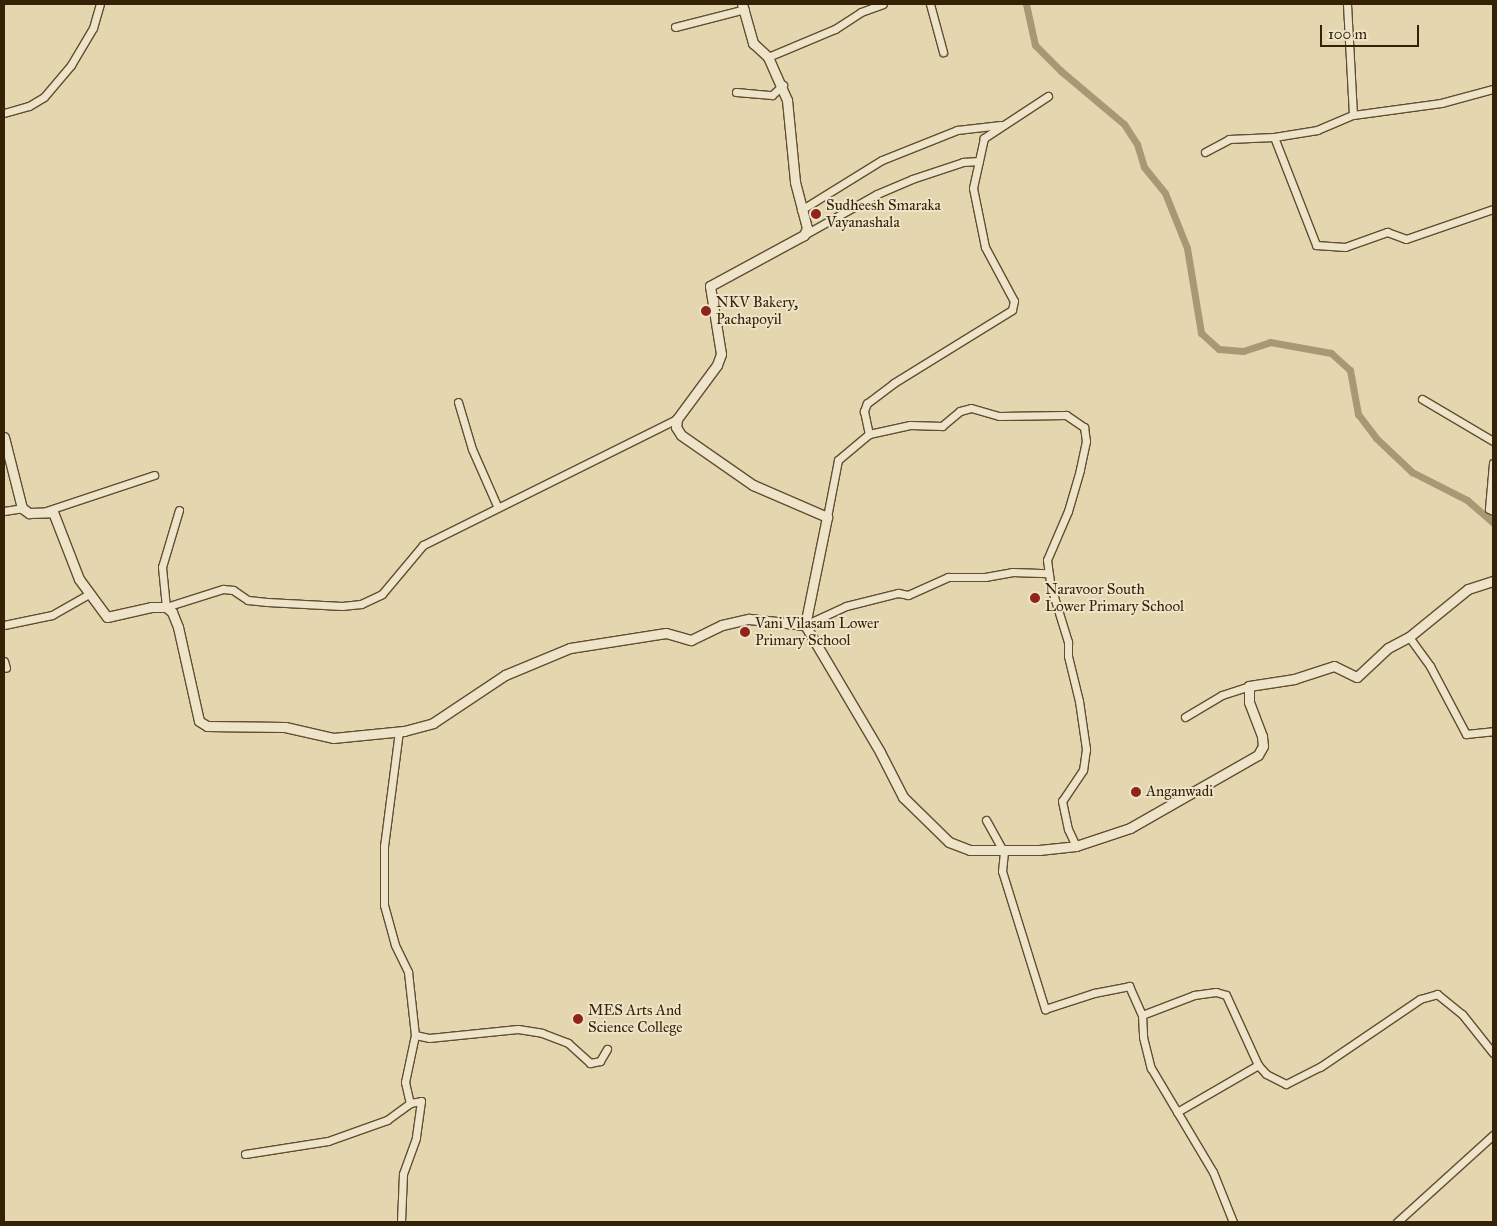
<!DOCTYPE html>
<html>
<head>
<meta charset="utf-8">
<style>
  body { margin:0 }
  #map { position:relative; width:1497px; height:1226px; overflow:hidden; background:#e4d6ae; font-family:"IM FELL Great Primer",serif }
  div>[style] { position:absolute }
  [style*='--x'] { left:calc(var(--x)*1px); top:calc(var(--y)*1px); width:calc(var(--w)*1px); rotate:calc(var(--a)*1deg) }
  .canal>* { height:7px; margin:-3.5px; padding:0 3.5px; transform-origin:3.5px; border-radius:3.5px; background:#a89875 }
  .roads { filter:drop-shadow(1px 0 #614e2f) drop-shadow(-1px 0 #614e2f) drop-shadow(0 1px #614e2f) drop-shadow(0 -1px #614e2f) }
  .street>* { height:7px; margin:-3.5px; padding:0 3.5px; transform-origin:3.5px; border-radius:3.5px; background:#ede4ca }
  .secondary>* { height:9px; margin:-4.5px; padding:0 4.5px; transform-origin:4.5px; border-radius:4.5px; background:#ede4ca }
  .dots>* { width:14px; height:14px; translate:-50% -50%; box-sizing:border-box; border:2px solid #ede4ca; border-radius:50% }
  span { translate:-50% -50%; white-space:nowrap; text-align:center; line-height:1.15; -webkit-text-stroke:4px #ede4ca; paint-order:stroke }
  .poi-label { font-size:15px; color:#352105 }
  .left { translate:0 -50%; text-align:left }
  .frame { position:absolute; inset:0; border:5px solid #352105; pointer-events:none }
  .scale { position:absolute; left:1320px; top:25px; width:99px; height:22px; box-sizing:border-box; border:2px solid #352105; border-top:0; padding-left:6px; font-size:15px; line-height:18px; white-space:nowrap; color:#352105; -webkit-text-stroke:4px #ede4ca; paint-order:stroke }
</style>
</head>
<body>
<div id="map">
  <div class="canal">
    <i style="--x:1026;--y:4;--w:42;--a:77.6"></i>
    <i style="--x:1035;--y:45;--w:37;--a:45"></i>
    <i style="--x:1061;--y:71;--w:82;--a:40.1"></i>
    <i style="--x:1124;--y:124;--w:24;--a:57"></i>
    <i style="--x:1137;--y:144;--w:24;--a:73"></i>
    <i style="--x:1144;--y:167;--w:33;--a:51"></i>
    <i style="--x:1165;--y:193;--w:59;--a:68.2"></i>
    <i style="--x:1187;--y:248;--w:86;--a:80.6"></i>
    <i style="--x:1201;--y:333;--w:24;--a:42"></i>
    <i style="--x:1219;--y:349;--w:24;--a:5"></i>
    <i style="--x:1243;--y:351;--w:28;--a:-18"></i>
    <i style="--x:1270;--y:342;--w:62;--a:10.2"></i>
    <i style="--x:1331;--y:353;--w:25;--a:42"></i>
    <i style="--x:1350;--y:370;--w:45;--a:79.7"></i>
    <i style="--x:1358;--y:414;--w:30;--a:53"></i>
    <i style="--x:1376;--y:438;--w:50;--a:43.4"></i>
    <i style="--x:1412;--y:472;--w:62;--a:27"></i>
    <i style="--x:1467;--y:500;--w:35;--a:41"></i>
  </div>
  <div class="roads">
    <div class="street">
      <i style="--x:930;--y:4;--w:50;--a:74.8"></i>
      <i style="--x:1347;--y:4;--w:111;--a:86.9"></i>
      <i style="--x:675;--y:27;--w:72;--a:-14.4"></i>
      <i style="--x:768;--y:57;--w:73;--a:-22.7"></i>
      <i style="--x:835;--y:29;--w:31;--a:-33"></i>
      <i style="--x:861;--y:12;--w:23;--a:-20"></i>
      <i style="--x:736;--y:92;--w:36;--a:5"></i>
      <i style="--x:772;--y:95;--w:15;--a:-42"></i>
      <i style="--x:1048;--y:96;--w:77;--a:146.7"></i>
      <i style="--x:984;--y:138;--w:51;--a:102.4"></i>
      <i style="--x:973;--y:188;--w:60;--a:78.5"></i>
      <i style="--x:985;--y:247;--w:61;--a:61.8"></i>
      <i style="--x:1014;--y:301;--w:9;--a:103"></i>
      <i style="--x:1012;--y:310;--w:139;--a:148.3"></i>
      <i style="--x:894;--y:383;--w:34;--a:143"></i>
      <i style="--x:867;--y:403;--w:9;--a:111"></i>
      <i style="--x:864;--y:411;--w:24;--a:78"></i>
      <i style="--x:869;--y:434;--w:42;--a:-12.4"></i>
      <i style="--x:910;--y:425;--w:32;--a:2"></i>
      <i style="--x:942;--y:426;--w:23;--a:-40"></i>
      <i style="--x:960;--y:411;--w:11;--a:-15"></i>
      <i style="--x:971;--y:408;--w:29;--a:16"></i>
      <i style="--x:999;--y:416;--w:67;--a:-0.9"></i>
      <i style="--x:1066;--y:415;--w:22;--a:34"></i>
      <i style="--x:1084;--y:427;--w:14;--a:82"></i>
      <i style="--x:1086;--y:441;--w:30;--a:102"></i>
      <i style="--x:1080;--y:470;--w:43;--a:106.3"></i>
      <i style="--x:1068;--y:511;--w:53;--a:113.2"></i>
      <i style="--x:1047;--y:560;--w:27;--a:82"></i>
      <i style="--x:1051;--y:587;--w:58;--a:72.8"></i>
      <i style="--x:1068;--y:642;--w:14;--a:90"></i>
      <i style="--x:1068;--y:656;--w:46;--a:76.3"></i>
      <i style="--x:1079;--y:701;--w:49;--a:81.7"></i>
      <i style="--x:1086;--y:749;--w:21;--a:98"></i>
      <i style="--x:1083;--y:770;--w:37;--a:124"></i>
      <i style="--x:1062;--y:801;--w:29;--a:78"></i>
      <i style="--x:1068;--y:829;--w:19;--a:65"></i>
      <i style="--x:4;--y:113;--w:26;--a:-16"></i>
      <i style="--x:29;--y:106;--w:17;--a:-31"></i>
      <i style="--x:44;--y:97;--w:42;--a:-49.8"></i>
      <i style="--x:71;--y:65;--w:43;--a:-59.3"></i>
      <i style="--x:93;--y:28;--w:25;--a:-74"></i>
      <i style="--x:1274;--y:137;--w:116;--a:68.7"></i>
      <i style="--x:1316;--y:245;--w:29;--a:4"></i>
      <i style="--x:1345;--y:247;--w:45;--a:-19.7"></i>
      <i style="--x:1387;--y:232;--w:20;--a:20"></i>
      <i style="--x:1406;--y:239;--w:92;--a:-19"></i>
      <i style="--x:1205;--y:152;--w:27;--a:-28"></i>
      <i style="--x:1229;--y:139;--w:45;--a:-2.5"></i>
      <i style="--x:1274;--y:137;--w:44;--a:-9.2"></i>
      <i style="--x:1317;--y:130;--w:39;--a:-23"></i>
      <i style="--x:1353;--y:115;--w:89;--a:-7.8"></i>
      <i style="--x:1441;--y:103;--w:54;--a:-15.1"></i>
      <i style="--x:801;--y:210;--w:95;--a:-31.7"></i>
      <i style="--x:882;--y:160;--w:81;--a:-21.8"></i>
      <i style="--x:957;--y:130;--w:44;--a:-6.5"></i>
      <i style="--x:804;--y:235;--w:84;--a:-29.3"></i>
      <i style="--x:877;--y:194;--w:38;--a:-23"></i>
      <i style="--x:912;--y:179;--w:54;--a:-18.4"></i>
      <i style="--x:963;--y:162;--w:16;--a:-4"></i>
      <i style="--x:1422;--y:399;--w:82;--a:30.6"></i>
      <i style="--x:458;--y:402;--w:49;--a:73.4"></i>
      <i style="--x:472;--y:449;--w:64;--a:66.2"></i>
      <i style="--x:1493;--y:463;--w:46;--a:95"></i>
      <i style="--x:1489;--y:509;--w:4;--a:27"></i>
      <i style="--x:179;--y:510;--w:59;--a:106.6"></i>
      <i style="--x:162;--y:567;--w:40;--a:84.3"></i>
      <i style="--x:166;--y:607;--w:60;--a:-17.5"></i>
      <i style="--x:223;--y:589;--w:10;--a:6"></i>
      <i style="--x:233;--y:590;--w:18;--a:34"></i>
      <i style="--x:248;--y:600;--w:19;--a:6"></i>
      <i style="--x:267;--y:602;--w:75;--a:3.1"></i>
      <i style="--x:342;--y:606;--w:19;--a:-6"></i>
      <i style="--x:361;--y:604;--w:23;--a:-25"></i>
      <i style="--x:382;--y:594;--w:64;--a:-50.1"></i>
      <i style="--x:423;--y:545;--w:284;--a:-26.4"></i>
      <i style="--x:4;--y:511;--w:18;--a:-9"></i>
      <i style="--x:46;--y:511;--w:114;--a:-18.4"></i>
      <i style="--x:827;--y:517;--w:58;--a:-79.1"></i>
      <i style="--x:838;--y:460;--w:40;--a:-40"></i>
      <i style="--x:4;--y:625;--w:49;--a:-11.8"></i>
      <i style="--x:52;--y:615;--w:43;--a:-29.6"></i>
      <i style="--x:805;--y:625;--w:45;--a:-24.9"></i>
      <i style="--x:846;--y:606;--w:54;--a:-14"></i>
      <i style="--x:898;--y:593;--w:10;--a:11"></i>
      <i style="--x:908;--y:595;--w:44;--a:-24.2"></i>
      <i style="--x:948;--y:577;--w:37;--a:0"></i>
      <i style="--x:985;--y:577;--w:27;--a:-10"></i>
      <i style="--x:1012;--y:572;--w:36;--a:2"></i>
      <i style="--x:1409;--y:637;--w:36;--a:54"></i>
      <i style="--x:1430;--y:666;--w:77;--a:62.1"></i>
      <i style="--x:1466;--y:734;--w:27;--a:-6"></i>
      <i style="--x:4;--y:661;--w:7;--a:74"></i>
      <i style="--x:1185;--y:717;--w:43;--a:-30.7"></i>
      <i style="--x:1222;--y:695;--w:28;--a:-18"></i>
      <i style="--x:399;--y:731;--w:116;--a:97.4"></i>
      <i style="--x:384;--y:846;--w:59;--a:90"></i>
      <i style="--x:384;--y:905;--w:41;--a:74.6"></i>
      <i style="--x:395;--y:945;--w:30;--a:64"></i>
      <i style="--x:408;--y:972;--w:63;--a:83.7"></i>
      <i style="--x:415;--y:1035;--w:48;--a:102"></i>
      <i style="--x:405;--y:1082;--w:22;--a:77"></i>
      <i style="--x:986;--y:820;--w:37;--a:61"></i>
      <i style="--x:1004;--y:852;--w:19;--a:96"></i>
      <i style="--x:1002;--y:871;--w:145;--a:72.7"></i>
      <i style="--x:1045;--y:1009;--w:52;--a:-18.1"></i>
      <i style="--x:1094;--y:993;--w:36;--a:-11"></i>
      <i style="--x:1129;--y:986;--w:32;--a:66"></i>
      <i style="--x:1142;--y:1015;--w:22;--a:87"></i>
      <i style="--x:1143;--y:1037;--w:32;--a:76"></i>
      <i style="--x:1151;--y:1068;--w:121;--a:59.2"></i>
      <i style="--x:1213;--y:1172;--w:54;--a:68.2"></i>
      <i style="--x:1142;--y:1015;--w:56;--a:-21"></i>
      <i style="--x:1194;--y:995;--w:22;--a:-8"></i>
      <i style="--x:1216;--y:992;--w:10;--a:17"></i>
      <i style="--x:1226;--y:995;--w:77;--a:65.4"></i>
      <i style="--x:1258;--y:1065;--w:12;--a:48"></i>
      <i style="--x:1266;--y:1074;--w:22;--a:27"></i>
      <i style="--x:1286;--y:1084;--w:38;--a:-27"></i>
      <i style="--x:1320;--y:1067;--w:121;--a:-34.2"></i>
      <i style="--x:1420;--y:999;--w:18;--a:-16"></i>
      <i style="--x:1437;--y:994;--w:32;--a:39"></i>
      <i style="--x:1462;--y:1014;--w:50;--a:51.5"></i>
      <i style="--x:415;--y:1035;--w:14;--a:12"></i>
      <i style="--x:429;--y:1038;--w:89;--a:-5.8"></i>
      <i style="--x:518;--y:1029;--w:24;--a:9"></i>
      <i style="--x:542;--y:1033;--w:28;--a:21"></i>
      <i style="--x:568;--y:1043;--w:30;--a:42"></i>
      <i style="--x:590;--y:1063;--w:10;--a:-11"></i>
      <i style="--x:600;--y:1061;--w:14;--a:-60"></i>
      <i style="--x:1177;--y:1112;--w:94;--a:-30.1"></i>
      <i style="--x:245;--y:1154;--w:84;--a:-8.9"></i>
      <i style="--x:328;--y:1141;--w:63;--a:-19.6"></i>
      <i style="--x:387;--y:1120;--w:29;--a:-36"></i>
      <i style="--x:410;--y:1103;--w:11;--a:-10"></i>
      <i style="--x:421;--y:1101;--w:37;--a:98"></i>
      <i style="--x:416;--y:1138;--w:38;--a:110"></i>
      <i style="--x:403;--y:1174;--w:48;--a:92.4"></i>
      <i style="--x:1397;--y:1222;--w:130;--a:-42.2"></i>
    </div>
    <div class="secondary">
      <i style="--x:742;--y:4;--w:41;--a:74.2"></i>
      <i style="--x:753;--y:43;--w:21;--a:43"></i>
      <i style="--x:768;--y:57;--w:47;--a:66.2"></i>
      <i style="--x:787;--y:100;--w:82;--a:84.4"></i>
      <i style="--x:795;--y:182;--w:48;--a:75.4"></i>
      <i style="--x:807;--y:228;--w:8;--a:113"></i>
      <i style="--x:804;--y:235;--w:107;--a:151.5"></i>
      <i style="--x:710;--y:286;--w:69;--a:80.8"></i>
      <i style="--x:721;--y:354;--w:12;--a:110"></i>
      <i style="--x:717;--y:365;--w:67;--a:126.5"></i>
      <i style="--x:677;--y:419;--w:8;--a:97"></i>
      <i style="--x:676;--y:427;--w:9;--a:58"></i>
      <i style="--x:681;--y:435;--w:88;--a:34.8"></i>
      <i style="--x:753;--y:485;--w:81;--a:23.4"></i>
      <i style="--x:827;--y:517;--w:110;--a:101.5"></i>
      <i style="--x:805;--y:625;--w:147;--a:59.4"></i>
      <i style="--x:880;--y:752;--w:51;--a:62.9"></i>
      <i style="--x:903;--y:797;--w:64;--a:44.4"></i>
      <i style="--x:949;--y:842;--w:22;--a:21"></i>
      <i style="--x:970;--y:850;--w:69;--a:0"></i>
      <i style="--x:1039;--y:850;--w:37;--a:-6"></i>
      <i style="--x:1076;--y:846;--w:57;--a:-18.4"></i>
      <i style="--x:1130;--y:828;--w:147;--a:-29.7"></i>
      <i style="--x:1258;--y:755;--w:10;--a:-61"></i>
      <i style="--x:1263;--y:746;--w:10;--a:-96"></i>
      <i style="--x:1262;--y:736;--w:36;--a:-111"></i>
      <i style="--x:1249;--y:702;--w:16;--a:-90"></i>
      <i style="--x:1249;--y:686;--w:46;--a:-8.8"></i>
      <i style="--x:1294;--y:679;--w:42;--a:-18"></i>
      <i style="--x:1334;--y:666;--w:25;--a:26"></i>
      <i style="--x:1357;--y:677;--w:42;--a:-43.1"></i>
      <i style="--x:1388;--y:648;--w:24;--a:-28"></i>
      <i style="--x:1409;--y:637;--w:76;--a:-39.1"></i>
      <i style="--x:1468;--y:589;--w:26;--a:-18"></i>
      <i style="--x:4;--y:437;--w:73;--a:75.8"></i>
      <i style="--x:22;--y:508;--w:9;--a:36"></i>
      <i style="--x:29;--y:513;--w:24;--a:-2"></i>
      <i style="--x:53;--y:512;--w:72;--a:68.8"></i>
      <i style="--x:79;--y:579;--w:47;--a:53.6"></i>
      <i style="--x:107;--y:617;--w:45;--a:-12.8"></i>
      <i style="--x:151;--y:607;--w:15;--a:0"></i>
      <i style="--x:166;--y:607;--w:8;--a:40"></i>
      <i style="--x:172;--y:612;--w:16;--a:68"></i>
      <i style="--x:178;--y:627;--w:96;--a:77.4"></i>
      <i style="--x:199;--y:721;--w:9;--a:32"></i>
      <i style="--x:207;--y:726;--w:78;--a:0.7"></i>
      <i style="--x:285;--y:727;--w:49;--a:12.9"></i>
      <i style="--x:333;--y:738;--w:71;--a:-5.6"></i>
      <i style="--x:404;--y:731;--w:30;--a:-15"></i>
      <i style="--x:433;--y:723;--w:87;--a:-33.7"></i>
      <i style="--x:505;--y:675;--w:70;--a:-22.6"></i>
      <i style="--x:570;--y:648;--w:97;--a:-8.9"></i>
      <i style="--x:666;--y:633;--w:26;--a:16"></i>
      <i style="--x:691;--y:640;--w:34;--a:-26"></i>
      <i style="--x:722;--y:625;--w:28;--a:-13"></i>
      <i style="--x:749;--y:619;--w:56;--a:6.1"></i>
    </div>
  </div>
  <div class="dots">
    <i style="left:816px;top:214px;background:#8f2418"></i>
    <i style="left:706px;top:311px;background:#8f2418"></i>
    <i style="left:1035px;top:598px;background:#8f2418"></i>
    <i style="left:745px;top:632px;background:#8f2418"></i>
    <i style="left:1136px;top:792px;background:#8f2418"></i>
    <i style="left:578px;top:1019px;background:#8f2418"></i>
  </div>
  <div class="poi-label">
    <span class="left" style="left:826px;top:214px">Sudheesh Smaraka<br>Vayanashala</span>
    <span class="left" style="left:716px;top:311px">NKV Bakery,<br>Pachapoyil</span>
    <span class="left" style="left:1045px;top:598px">Naravoor South<br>Lower Primary School</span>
    <span class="left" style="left:755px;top:632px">Vani Vilasam Lower<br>Primary School</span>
    <span class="left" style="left:1146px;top:792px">Anganwadi</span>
    <span class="left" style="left:588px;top:1019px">MES Arts And<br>Science College</span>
  </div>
  <div class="frame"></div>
  <div class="scale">100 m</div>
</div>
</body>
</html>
